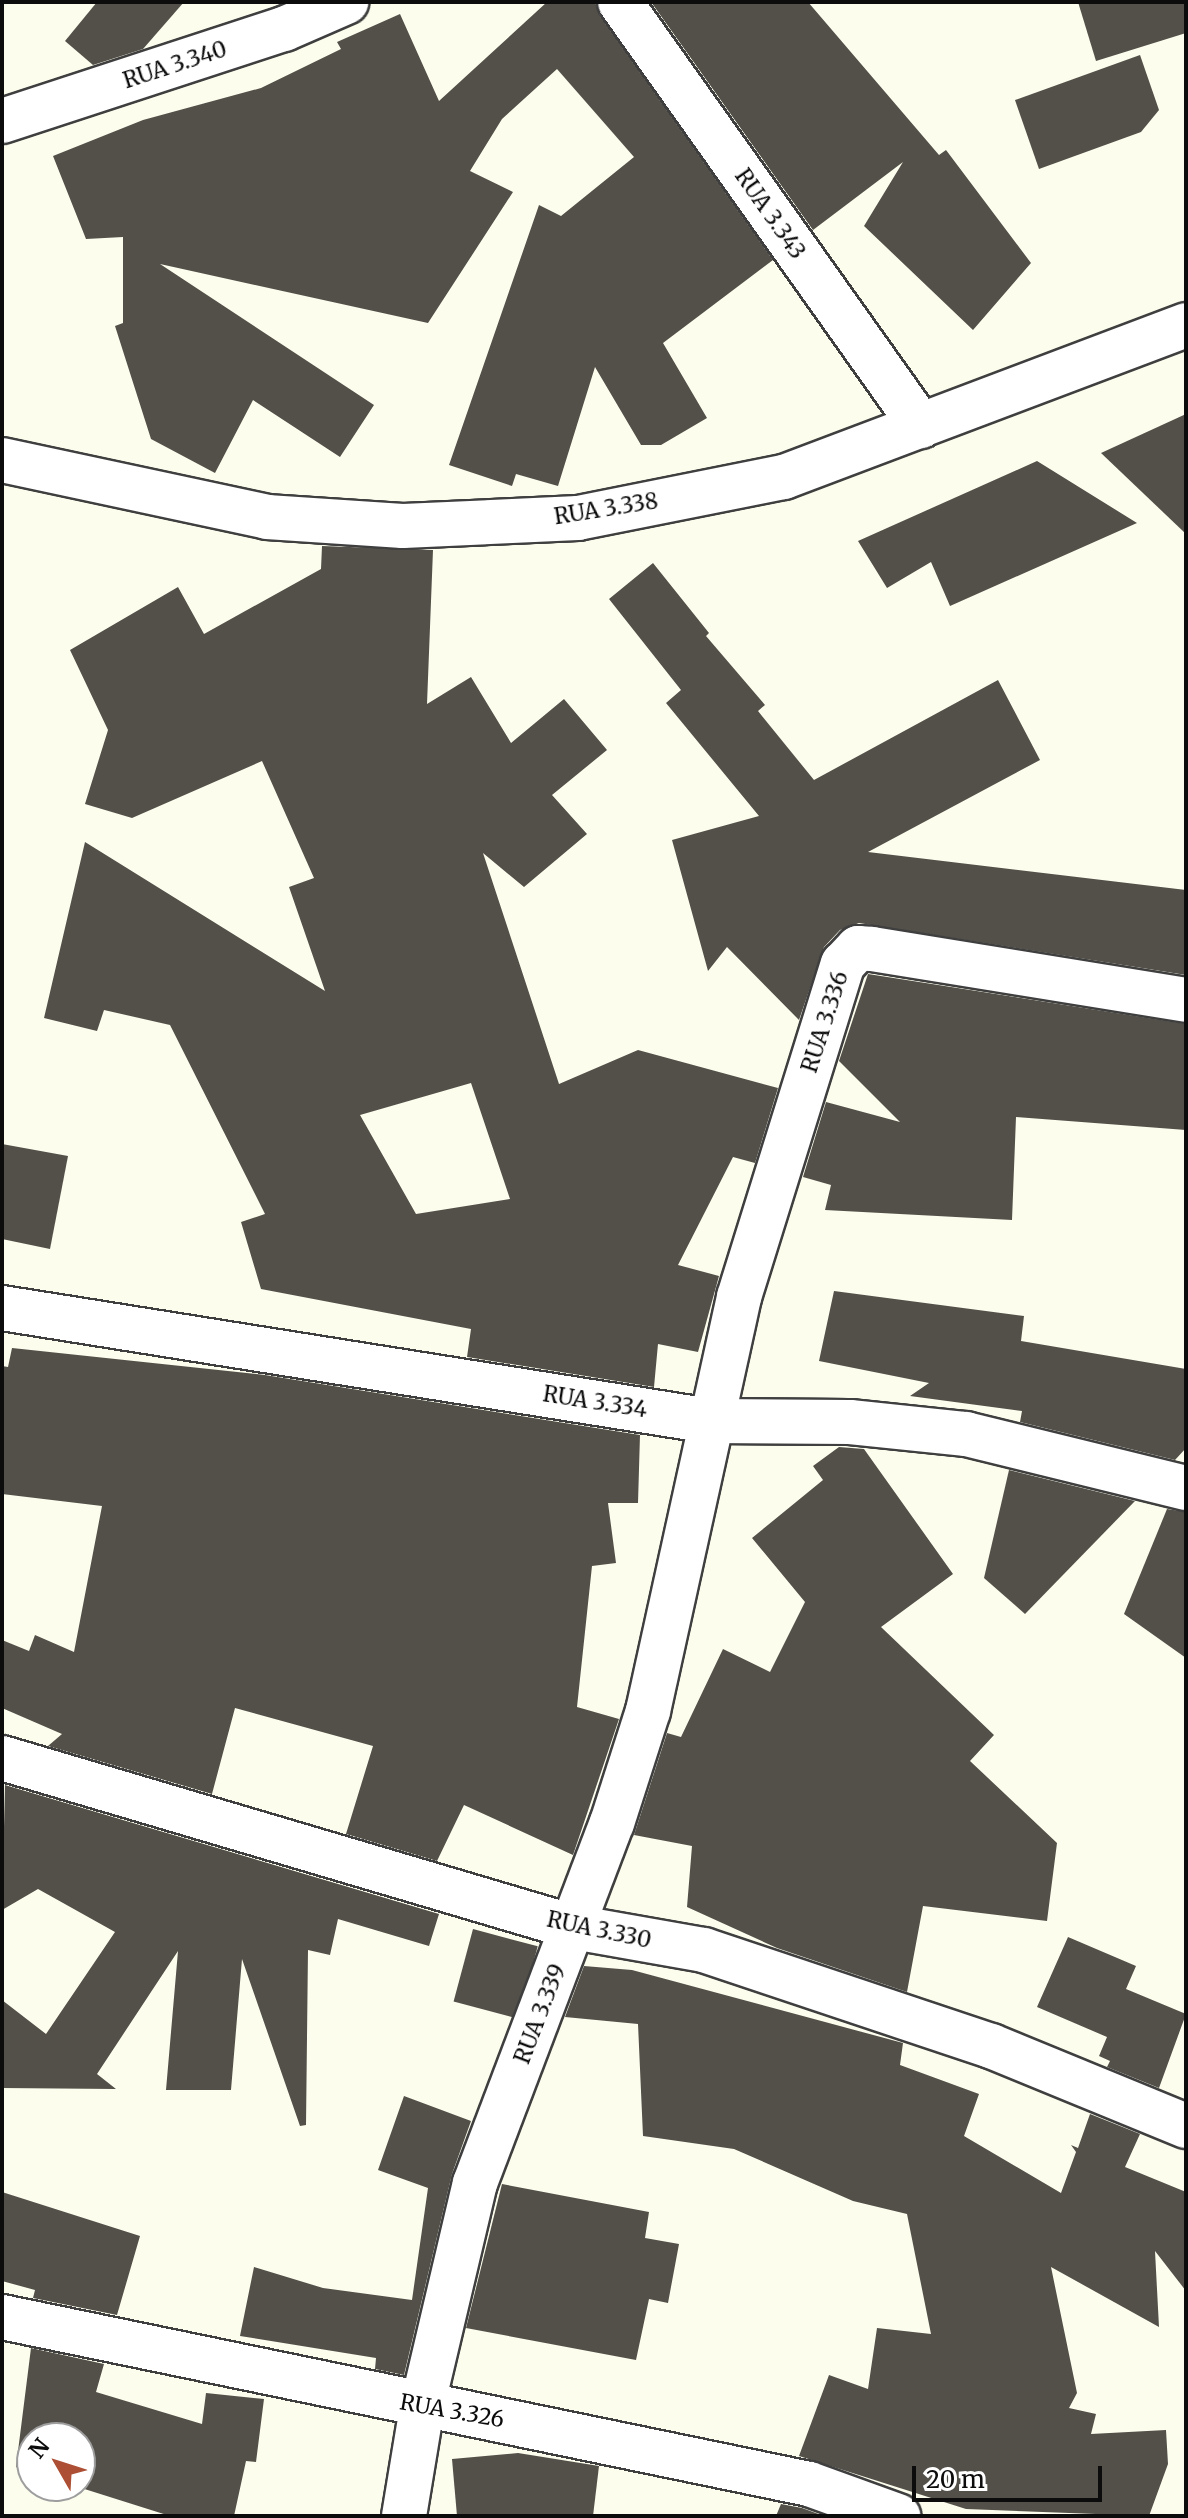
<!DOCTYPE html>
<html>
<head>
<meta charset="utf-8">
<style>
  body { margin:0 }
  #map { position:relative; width:1188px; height:2518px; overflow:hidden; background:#fcfded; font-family:Merriweather,serif }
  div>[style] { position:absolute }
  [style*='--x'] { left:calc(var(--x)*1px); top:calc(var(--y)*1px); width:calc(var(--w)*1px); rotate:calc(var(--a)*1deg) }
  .building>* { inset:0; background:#53504a; transform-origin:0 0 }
  .roads { filter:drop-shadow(2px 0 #3f3f3f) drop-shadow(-2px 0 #3f3f3f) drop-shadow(0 2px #3f3f3f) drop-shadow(0 -2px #3f3f3f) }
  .minor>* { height:44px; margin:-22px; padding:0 22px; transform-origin:22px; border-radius:22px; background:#fff }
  span { translate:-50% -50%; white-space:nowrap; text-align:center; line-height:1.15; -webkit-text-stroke:8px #fff; paint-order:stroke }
  .street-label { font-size:22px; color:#0c0c0c }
  .frame { position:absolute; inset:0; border:4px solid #0c0c0c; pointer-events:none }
  .north { position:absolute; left:16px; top:2422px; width:80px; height:80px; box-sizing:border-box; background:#fff; border:2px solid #9e9e9e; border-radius:50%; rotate:309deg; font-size:22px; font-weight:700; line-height:32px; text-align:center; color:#0c0c0c }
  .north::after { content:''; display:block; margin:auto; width:28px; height:36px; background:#ac4f34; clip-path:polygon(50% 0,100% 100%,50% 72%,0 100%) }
  .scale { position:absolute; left:912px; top:2466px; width:190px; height:36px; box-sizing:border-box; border:4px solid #0c0c0c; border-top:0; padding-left:10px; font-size:24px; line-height:28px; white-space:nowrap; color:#0c0c0c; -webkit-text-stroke:6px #fff; paint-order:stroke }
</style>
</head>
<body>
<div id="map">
  <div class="building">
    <i style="clip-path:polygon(97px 2px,184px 2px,143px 49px,93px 65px,65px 41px)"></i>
    <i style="clip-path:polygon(547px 2px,595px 2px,600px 16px,773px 260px,663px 343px,707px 418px,661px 445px,641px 445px,595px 367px,558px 486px,516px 474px,512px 486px,449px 465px,539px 205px,561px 216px,634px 157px,557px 69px,502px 119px,470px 171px,513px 192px,428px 323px,160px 264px,374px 405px,340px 457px,253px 400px,215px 473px,151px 439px,115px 326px,123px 323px,123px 237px,86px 239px,53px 156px,143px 120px,261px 88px,341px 49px,337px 42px,400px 14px,439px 101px)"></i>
    <i style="clip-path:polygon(651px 2px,808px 2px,939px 155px,946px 150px,1031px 263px,973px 330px,864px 226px,903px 162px,813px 230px)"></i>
    <i style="clip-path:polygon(1078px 2px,1186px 2px,1186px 33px,1096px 61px)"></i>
    <i style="clip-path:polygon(1140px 55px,1159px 110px,1141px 132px,1039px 169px,1015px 100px)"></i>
    <i style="clip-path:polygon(1186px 414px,1186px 534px,1101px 453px)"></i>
    <i style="clip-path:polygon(1037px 461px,1137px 523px,950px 606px,931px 562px,887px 588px,858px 541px)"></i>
    <i style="clip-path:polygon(evenodd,322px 546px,433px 550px,427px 704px,471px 677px,511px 743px,564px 699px,607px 750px,552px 795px,587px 834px,524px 887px,483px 853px,559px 1084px,638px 1050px,778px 1088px,755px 1163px,733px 1157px,678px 1265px,719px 1276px,698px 1352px,658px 1344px,654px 1387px,467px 1357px,471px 1329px,261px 1289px,241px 1222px,265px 1214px,170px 1025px,104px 1010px,97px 1031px,44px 1018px,85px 842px,325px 991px,289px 887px,314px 878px,262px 761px,132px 818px,85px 804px,108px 730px,70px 650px,178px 587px,204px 634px,321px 569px,322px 546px,471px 1083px,510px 1199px,416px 1214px,360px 1115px,471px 1083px)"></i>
    <i style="clip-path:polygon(653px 563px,709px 633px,706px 636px,765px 705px,758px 711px,814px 780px,998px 680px,1040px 760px,868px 852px,1186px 890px,1186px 975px,859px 923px,840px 930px,824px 947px,799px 1020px,727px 947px,708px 971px,672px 840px,759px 816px,666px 703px,681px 690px,609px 599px)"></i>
    <i style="clip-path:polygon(868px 974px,1186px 1024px,1186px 1130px,1016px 1117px,1012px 1220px,825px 1210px,831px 1185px,803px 1177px,826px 1102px,900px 1122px,839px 1061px)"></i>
    <i style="clip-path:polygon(2px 1144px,68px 1156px,50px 1249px,2px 1239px)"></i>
    <i style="clip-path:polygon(834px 1291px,1024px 1316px,1021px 1341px,1186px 1369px,1186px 1448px,1175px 1460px,1020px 1422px,1022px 1411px,910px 1396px,929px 1383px,819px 1361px)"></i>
    <i style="clip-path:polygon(12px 1348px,265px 1375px,640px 1435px,638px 1503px,608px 1503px,616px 1563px,592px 1566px,577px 1707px,619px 1719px,573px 1855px,464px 1805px,437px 1861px,346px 1834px,373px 1746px,235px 1708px,212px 1794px,48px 1746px,62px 1734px,2px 1708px,2px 1640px,29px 1651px,35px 1635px,74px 1652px,102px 1506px,2px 1494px,2px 1366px,8px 1367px)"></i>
    <i style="clip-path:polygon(839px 1447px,864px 1449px,953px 1574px,881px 1627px,994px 1735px,970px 1761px,1057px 1843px,1047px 1921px,923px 1906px,907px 1992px,777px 1948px,687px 1907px,692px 1846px,634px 1835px,667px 1733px,681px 1737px,723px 1649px,770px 1672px,805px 1602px,752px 1538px,823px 1480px,813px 1466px)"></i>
    <i style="clip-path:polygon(1009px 1470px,1135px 1501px,1025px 1614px,984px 1578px)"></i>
    <i style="clip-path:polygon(1167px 1509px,1186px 1512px,1186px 1658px,1124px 1614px)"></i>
    <i style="clip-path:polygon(5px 1785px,439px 1914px,429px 1946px,338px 1919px,330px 1955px,308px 1950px,306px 2125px,300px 2126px,242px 1959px,231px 2090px,166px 2090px,178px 1951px,97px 2074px,116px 2089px,2px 2088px,2px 2000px,46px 2034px,115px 1932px,38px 1889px,2px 1910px)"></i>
    <i style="left:473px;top:1929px;width:67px;height:75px;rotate:15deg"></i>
    <i style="clip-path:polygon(1068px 1937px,1136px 1966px,1126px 1989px,1186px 2014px,1159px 2088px,1107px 2067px,1110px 2061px,1099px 2056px,1107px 2037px,1037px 2007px)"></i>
    <i style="clip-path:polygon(584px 1966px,632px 1970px,903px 2043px,900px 2065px,979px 2094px,964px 2136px,1061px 2193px,1076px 2152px,1071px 2145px,1078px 2148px,1090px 2114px,1140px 2134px,1125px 2167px,1186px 2192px,1186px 2291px,1155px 2251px,1159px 2327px,1051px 2267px,1077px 2393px,1069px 2408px,1096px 2414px,1091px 2434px,1166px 2430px,1168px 2464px,1149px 2516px,966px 2509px,799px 2456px,829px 2375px,868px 2389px,877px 2328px,931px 2334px,907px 2214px,853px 2201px,734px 2149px,643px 2136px,638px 2024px,565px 2017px)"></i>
    <i style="clip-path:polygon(404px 2096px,471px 2121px,452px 2174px,404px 2375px,375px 2369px,376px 2358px,240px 2336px,254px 2267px,323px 2288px,412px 2300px,428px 2188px,378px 2170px)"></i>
    <i style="clip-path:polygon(502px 2184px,649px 2212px,645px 2238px,679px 2244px,668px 2303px,649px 2299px,636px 2360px,466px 2328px)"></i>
    <i style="clip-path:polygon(2px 2192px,140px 2236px,117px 2315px,33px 2298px,35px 2290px,2px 2281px)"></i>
    <i style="clip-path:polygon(31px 2348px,104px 2364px,96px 2392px,202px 2424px,206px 2393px,264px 2399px,256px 2462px,246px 2461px,234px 2516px,170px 2516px,75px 2486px,80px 2486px,80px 2438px,32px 2438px,32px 2472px,16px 2467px)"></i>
    <i style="clip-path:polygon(518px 2453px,599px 2466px,593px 2516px,457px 2516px,452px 2459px)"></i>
    <i style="clip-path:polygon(781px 2504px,802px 2508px,824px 2516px,776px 2516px)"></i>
  </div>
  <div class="roads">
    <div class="minor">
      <i style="--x:620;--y:2;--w:520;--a:54.63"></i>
      <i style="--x:2;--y:121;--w:297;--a:-18.1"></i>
      <i style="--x:284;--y:29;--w:68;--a:-23.5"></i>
      <i style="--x:2;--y:460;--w:271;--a:12.1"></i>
      <i style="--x:267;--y:517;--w:136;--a:3.8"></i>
      <i style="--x:403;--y:526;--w:175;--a:-2.6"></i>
      <i style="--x:578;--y:518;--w:210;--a:-11.3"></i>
      <i style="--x:784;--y:477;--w:430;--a:-20.7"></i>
      <i style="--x:2;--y:1308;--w:717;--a:9.07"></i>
      <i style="--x:710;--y:1421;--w:140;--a:0.4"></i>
      <i style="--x:850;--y:1422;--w:117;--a:5.9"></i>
      <i style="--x:966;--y:1434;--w:227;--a:13.8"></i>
      <i style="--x:2;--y:1758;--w:595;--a:16.49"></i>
      <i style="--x:573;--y:1927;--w:133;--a:10"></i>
      <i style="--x:704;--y:1950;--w:303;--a:18.5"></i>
      <i style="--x:991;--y:2046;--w:211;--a:22.3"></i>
      <i style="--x:2;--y:2317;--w:824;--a:11.69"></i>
      <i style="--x:809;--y:2484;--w:95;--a:19.8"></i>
      <i style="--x:404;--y:2516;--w:110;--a:-80.6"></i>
      <i style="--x:422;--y:2407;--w:230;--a:-76.7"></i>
      <i style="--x:475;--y:2183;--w:385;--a:-69.2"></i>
      <i style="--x:612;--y:1823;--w:118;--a:-72.2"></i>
      <i style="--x:648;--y:1711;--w:424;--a:-77.6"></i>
      <i style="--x:739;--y:1297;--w:349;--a:-72.7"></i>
      <i style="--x:843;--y:964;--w:22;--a:-47"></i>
      <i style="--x:858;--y:948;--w:14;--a:4"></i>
      <i style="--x:872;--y:949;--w:318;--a:9.2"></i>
    </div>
  </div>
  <div class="street-label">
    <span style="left:175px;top:65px;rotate:-18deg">RUA 3.340</span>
    <span style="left:770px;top:214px;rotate:55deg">RUA 3.343</span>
    <span style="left:606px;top:509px;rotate:-9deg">RUA 3.338</span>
    <span style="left:825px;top:1022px;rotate:-72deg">RUA 3.336</span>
    <span style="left:595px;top:1402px;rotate:9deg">RUA 3.334</span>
    <span style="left:599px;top:1930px;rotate:12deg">RUA 3.330</span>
    <span style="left:540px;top:2014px;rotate:-69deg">RUA 3.339</span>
    <span style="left:452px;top:2411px;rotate:10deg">RUA 3.326</span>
  </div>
  <div class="frame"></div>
  <div class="north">N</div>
  <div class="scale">20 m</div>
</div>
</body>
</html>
